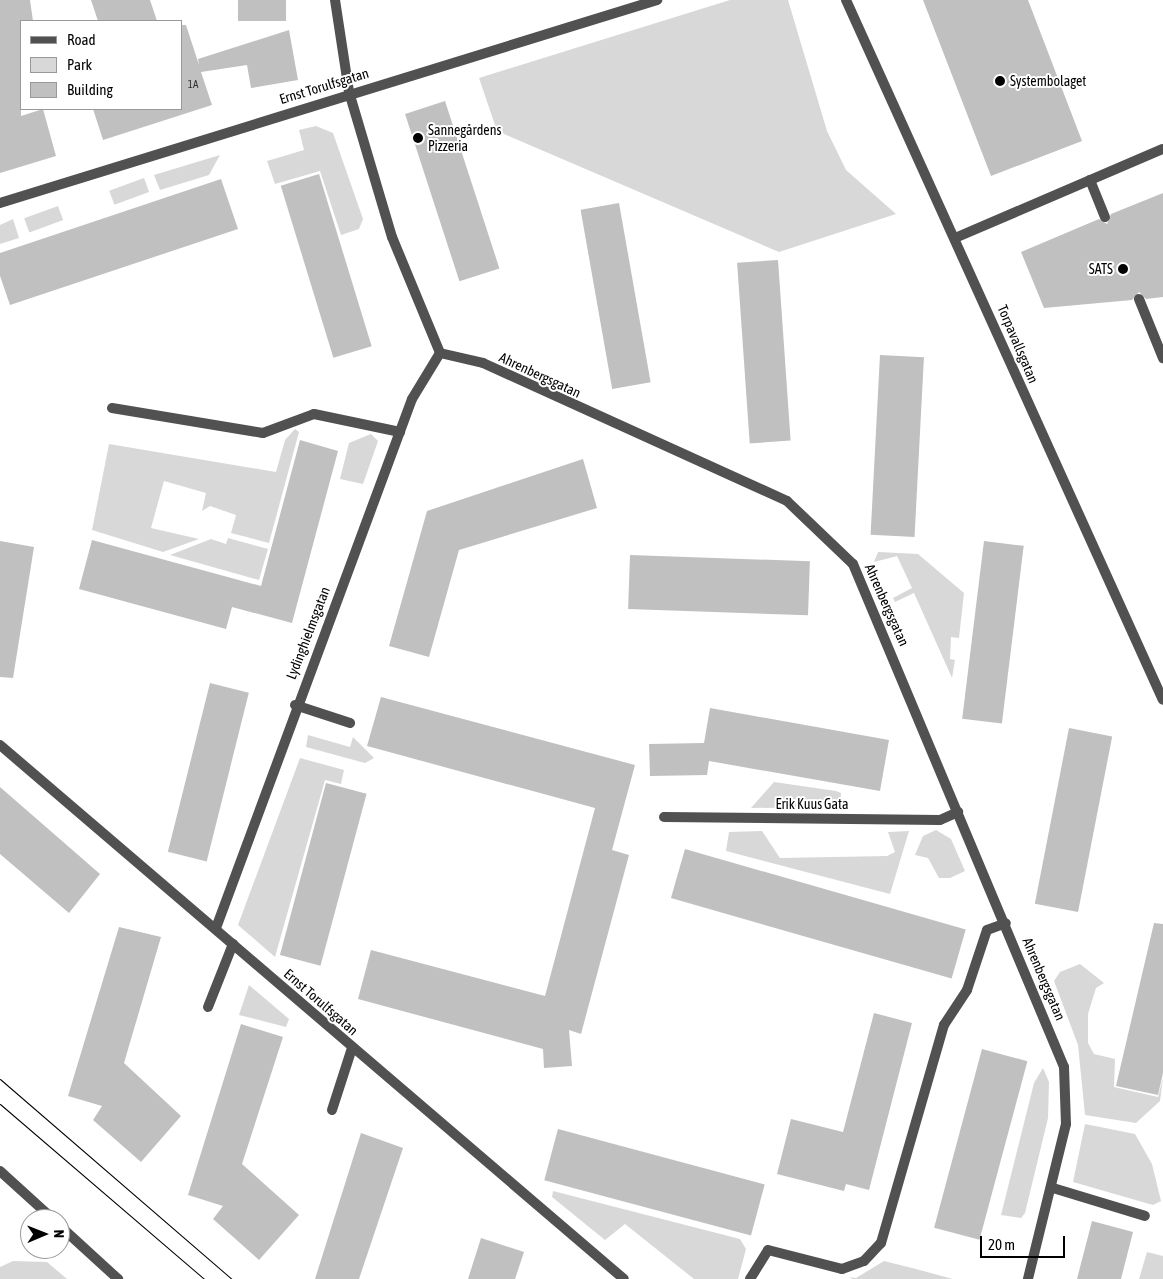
<!DOCTYPE html>
<html>
<head>
<meta charset="utf-8">
<style>
  body { margin:0 }
  #map { position:relative; width:1163px; height:1279px; overflow:hidden; background:#fff; font-family:"Asap Condensed",sans-serif }
  div>[style] { position:absolute }
  [style*='--x'] { left:calc(var(--x)*1px); top:calc(var(--y)*1px); width:calc(var(--w)*1px); rotate:calc(var(--a)*1deg) }
  .green>* { inset:0; background:#d8d8d8; transform-origin:0 0 }
  .building>* { inset:0; background:#c0c0c0; transform-origin:0 0 }
  .lane>* { height:10px; margin:-5px; padding:0 5px; transform-origin:5px; border-radius:5px; background:#515151 }
  .street>* { height:10px; margin:-5px; padding:0 5px; transform-origin:5px; border-radius:5px; background:#515151 }
  .tram>* { height:1px; margin:-0.5px; padding:0 0.5px; transform-origin:0.5px; border-radius:0.5px; background:#000 }
  .dots>* { width:14px; height:14px; translate:-50% -50%; box-sizing:border-box; border:2px solid #fff; border-radius:50% }
  span { translate:-50% -50%; white-space:nowrap; text-align:center; line-height:1.15; -webkit-text-stroke:4px #fff; paint-order:stroke }
  .number-label { font-size:11px; color:#303030 }
  .number-label span { -webkit-text-stroke-width:0 }
  .poi-label { font-size:14px; color:#000 }
  .left { translate:0 -50%; text-align:left }
  .right { translate:-100% -50%; text-align:right }
  .street-label { font-size:14px; color:#000 }
  .legend { position:absolute; left:20px; top:20px; width:162px; height:90px; box-sizing:border-box; background:#fff; border:1px solid #999; margin:0; padding:6px 9px; list-style:none; font-size:15px; color:#000 }
  .legend li { display:flex; align-items:center; gap:10px; height:25px }
  .legend b { width:25px; border:1px solid #999 }
  .north { position:absolute; left:20px; top:1209px; width:50px; height:50px; box-sizing:border-box; background:#fff; border:1px solid #999; border-radius:50%; rotate:89deg; font-size:14px; font-weight:700; line-height:20px; text-align:center; color:#000 }
  .north::after { content:''; display:block; margin:auto; width:18px; height:22px; background:#000; clip-path:polygon(50% 0,100% 100%,50% 72%,0 100%) }
  .scale { position:absolute; left:980px; top:1236px; width:85px; height:22px; box-sizing:border-box; border:2px solid #000; border-top:0; padding-left:6px; font-size:15px; line-height:18px; white-space:nowrap; color:#000; -webkit-text-stroke:4px #fff; paint-order:stroke }
</style>
</head>
<body>
<div id="map">
  <div class="green">
    <i style="clip-path:polygon(730px 0,788px 0,827px 131px,846px 170px,896px 214px,779px 252px,497px 131px,479px 78px)"></i>
    <i style="clip-path:polygon(316px 126px,333px 133px,363px 219px,359px 229px,341px 235px,320px 171px,275px 184px,267px 161px,304px 150px,299px 130px)"></i>
    <i style="clip-path:polygon(220px 155px,209px 175px,160px 190px,154px 175px)"></i>
    <i style="left:144px;top:178px;width:15px;height:37px;rotate:70deg"></i>
    <i style="left:58px;top:206px;width:15px;height:36px;rotate:70deg"></i>
    <i style="clip-path:polygon(13px 219px,19px 238px,0 244px,0 225px)"></i>
    <i style="clip-path:polygon(295px 429px,299px 432px,269px 543px,231px 533px,236px 515px,210px 506px,202px 511px,206px 493px,164px 481px,151px 528px,199px 539px,163px 552px,92px 530px,109px 444px,276px 472px,285px 440px)"></i>
    <i style="clip-path:polygon(371px 434px,378px 441px,363px 484px,340px 479px,349px 443px)"></i>
    <i style="clip-path:polygon(228px 538px,268px 549px,259px 580px,170px 555px,211px 539px,226px 544px)"></i>
    <i style="clip-path:polygon(878px 552px,918px 554px,964px 593px,959px 638px,951px 637px,950px 659px,955px 660px,952px 678px,914px 593px,895px 602px,893px 598px,912px 588px,897px 556px,874px 562px)"></i>
    <i style="clip-path:polygon(308px 735px,350px 747px,353px 737px,374px 758px,365px 763px,306px 747px)"></i>
    <i style="clip-path:polygon(300px 758px,344px 770px,341px 784px,325px 780px,275px 957px,238px 925px)"></i>
    <i style="clip-path:polygon(774px 782px,836px 791px,841px 793px,840px 807px,751px 808px)"></i>
    <i style="clip-path:polygon(936px 830px,951px 839px,965px 871px,950px 878px,939px 878px,928px 858px,915px 855px,923px 836px)"></i>
    <i style="clip-path:polygon(762px 831px,780px 858px,887px 856px,895px 852px,888px 832px,909px 831px,890px 894px,726px 851px,729px 832px)"></i>
    <i style="clip-path:polygon(1080px 964px,1104px 983px,1096px 988px,1088px 1014px,1088px 1043px,1094px 1054px,1115px 1059px,1114px 1087px,1158px 1097px,1163px 1077px,1160px 1101px,1136px 1123px,1085px 1115px,1078px 1045px,1054px 981px,1060px 972px)"></i>
    <i style="clip-path:polygon(249px 985px,289px 1019px,286px 1027px,239px 1015px)"></i>
    <i style="clip-path:polygon(1043px 1068px,1049px 1082px,1048px 1118px,1025px 1213px,1021px 1218px,1001px 1215px,1034px 1083px)"></i>
    <i style="clip-path:polygon(1085px 1124px,1135px 1134px,1152px 1164px,1161px 1201px,1153px 1205px,1073px 1182px)"></i>
    <i style="clip-path:polygon(553px 1191px,740px 1239px,746px 1249px,738px 1279px,694px 1279px,625px 1224px,605px 1240px,552px 1197px)"></i>
    <i style="clip-path:polygon(1147px 1252px,1163px 1256px,1163px 1279px,1139px 1279px)"></i>
    <i style="clip-path:polygon(13px 1261px,47px 1262px,67px 1279px,0 1279px,0 1267px)"></i>
    <i style="clip-path:polygon(884px 1261px,916px 1269px,953px 1279px,853px 1279px,849px 1277px,856px 1278px)"></i>
  </div>
  <div class="building">
    <i style="clip-path:polygon(0 0,30px 0,33px 21px,21px 21px,21px 116px,43px 109px,56px 156px,0 173px)"></i>
    <i style="clip-path:polygon(91px 0,150px 0,157px 21px,98px 21px)"></i>
    <i style="left:238px;top:0;width:48px;height:21px"></i>
    <i style="clip-path:polygon(923px 0,1028px 0,1082px 141px,991px 176px)"></i>
    <i style="clip-path:polygon(181px 25px,186px 25px,199px 65px,198px 59px,289px 30px,298px 80px,251px 88px,247px 65px,201px 72px,212px 105px,103px 140px,93px 109px,181px 109px)"></i>
    <i style="left:445px;top:101px;width:176px;height:42px;rotate:72deg"></i>
    <i style="left:319px;top:174px;width:180px;height:40px;rotate:73deg"></i>
    <i style="clip-path:polygon(221px 179px,238px 229px,10px 305px,0 276px,0 253px)"></i>
    <i style="clip-path:polygon(1163px 193px,1163px 297px,1146px 299px,1139px 292px,1132px 300px,1044px 308px,1021px 252px,1099px 219px,1107px 224px,1111px 214px)"></i>
    <i style="left:619px;top:203px;width:182px;height:39px;rotate:80deg"></i>
    <i style="left:778px;top:260px;width:181px;height:41px;rotate:86deg"></i>
    <i style="left:880px;top:355px;width:44px;height:180px;rotate:3deg"></i>
    <i style="clip-path:polygon(300px 440px,338px 451px,292px 623px,232px 607px,226px 629px,79px 589px,92px 540px,261px 586px)"></i>
    <i style="clip-path:polygon(583px 459px,597px 508px,459px 550px,429px 657px,389px 646px,427px 511px)"></i>
    <i style="clip-path:polygon(0 541px,34px 547px,13px 678px,0 677px)"></i>
    <i style="left:984px;top:541px;width:40px;height:179px;rotate:7deg"></i>
    <i style="left:630px;top:555px;width:180px;height:54px;rotate:2deg"></i>
    <i style="left:210px;top:683px;width:40px;height:174px;rotate:14deg"></i>
    <i style="clip-path:polygon(381px 697px,635px 765px,612px 850px,629px 855px,581px 1034px,569px 1030px,572px 1066px,544px 1068px,543px 1049px,358px 999px,371px 950px,545px 996px,595px 808px,367px 746px)"></i>
    <i style="clip-path:polygon(710px 708px,889px 740px,880px 791px,709px 761px,707px 775px,650px 776px,649px 744px,704px 743px)"></i>
    <i style="left:1069px;top:728px;width:44px;height:179px;rotate:11deg"></i>
    <i style="left:326px;top:783px;width:42px;height:178px;rotate:15deg"></i>
    <i style="clip-path:polygon(0 787px,100px 874px,69px 913px,0 854px)"></i>
    <i style="left:685px;top:849px;width:292px;height:51px;rotate:16deg"></i>
    <i style="clip-path:polygon(1154px 923px,1163px 924px,1163px 1073px,1158px 1095px,1116px 1086px)"></i>
    <i style="clip-path:polygon(119px 927px,161px 937px,124px 1063px,181px 1116px,141px 1162px,93px 1120px,102px 1106px,68px 1096px)"></i>
    <i style="clip-path:polygon(874px 1013px,912px 1023px,869px 1190px,846px 1184px,844px 1191px,777px 1174px,791px 1119px,843px 1132px)"></i>
    <i style="clip-path:polygon(241px 1024px,283px 1037px,242px 1164px,299px 1215px,259px 1260px,213px 1219px,223px 1206px,188px 1195px)"></i>
    <i style="left:982px;top:1049px;width:47px;height:185px;rotate:15deg"></i>
    <i style="left:558px;top:1129px;width:214px;height:53px;rotate:15deg"></i>
    <i style="clip-path:polygon(361px 1133px,403px 1148px,359px 1279px,315px 1279px)"></i>
    <i style="clip-path:polygon(1092px 1221px,1133px 1232px,1121px 1279px,1077px 1279px)"></i>
    <i style="clip-path:polygon(481px 1238px,524px 1252px,515px 1279px,468px 1279px)"></i>
  </div>
  <div class="lane">
    <i style="--x:1090;--y:180;--w:40;--a:68"></i>
    <i style="--x:955;--y:238;--w:226;--a:-23.2"></i>
    <i style="--x:1139;--y:299;--w:64;--a:67.9"></i>
    <i style="--x:112;--y:408;--w:153;--a:9.4"></i>
    <i style="--x:263;--y:433;--w:54;--a:-20.4"></i>
    <i style="--x:314;--y:414;--w:88;--a:11.8"></i>
    <i style="--x:295;--y:705;--w:58;--a:18.1"></i>
    <i style="--x:208;--y:1007;--w:68;--a:-68.4"></i>
    <i style="--x:332;--y:1110;--w:65;--a:-72.1"></i>
    <i style="--x:1053;--y:1188;--w:96;--a:16.9"></i>
    <i style="--x:750;--y:1279;--w:34;--a:-58"></i>
    <i style="--x:768;--y:1250;--w:76;--a:14.4"></i>
    <i style="--x:842;--y:1269;--w:23;--a:-20"></i>
    <i style="--x:864;--y:1261;--w:25;--a:-47"></i>
    <i style="--x:881;--y:1243;--w:227;--a:-73.9"></i>
    <i style="--x:944;--y:1025;--w:42;--a:-56.7"></i>
    <i style="--x:967;--y:990;--w:63;--a:-71.6"></i>
    <i style="--x:987;--y:930;--w:20;--a:-20"></i>
  </div>
  <div class="street">
    <i style="--x:335;--y:0;--w:93;--a:81.3"></i>
    <i style="--x:349;--y:92;--w:151;--a:73.5"></i>
    <i style="--x:392;--y:237;--w:126;--a:67.5"></i>
    <i style="--x:440;--y:353;--w:44;--a:13.1"></i>
    <i style="--x:483;--y:363;--w:334;--a:24.4"></i>
    <i style="--x:787;--y:501;--w:91;--a:43.7"></i>
    <i style="--x:853;--y:564;--w:545;--a:67.24"></i>
    <i style="--x:1064;--y:1067;--w:57;--a:88"></i>
    <i style="--x:1066;--y:1124;--w:160;--a:103.8"></i>
    <i style="--x:846;--y:0;--w:768;--a:65.64"></i>
    <i style="--x:0;--y:203;--w:688;--a:-17.17"></i>
    <i style="--x:0;--y:745;--w:821;--a:40.56"></i>
    <i style="--x:664;--y:817;--w:276;--a:0.6"></i>
    <i style="--x:940;--y:820;--w:20;--a:-24"></i>
    <i style="--x:216;--y:928;--w:564;--a:-69.67"></i>
    <i style="--x:412;--y:399;--w:54;--a:-58.7"></i>
    <i style="--x:0;--y:1171;--w:72;--a:42.2"></i>
    <i style="--x:60;--y:1226;--w:79;--a:42.4"></i>
  </div>
  <div class="tram">
    <i style="--x:0;--y:1079;--w:306;--a:40.8"></i>
    <i style="--x:0;--y:1104;--w:269;--a:40.6"></i>
  </div>
  <div class="dots">
    <i style="left:1000px;top:81px;background:#000"></i>
    <i style="left:418px;top:138px;background:#000"></i>
    <i style="left:1123px;top:269px;background:#000"></i>
  </div>
  <div class="number-label">
    <span style="left:193px;top:84px">1A</span>
  </div>
  <div class="poi-label">
    <span class="left" style="left:1010px;top:81px">Systembolaget</span>
    <span class="left" style="left:428px;top:138px">Sannegårdens<br>Pizzeria</span>
    <span class="right" style="left:1113px;top:269px">SATS</span>
  </div>
  <div class="street-label">
    <span style="left:324px;top:86px;rotate:-17deg">Ernst Torulfsgatan</span>
    <span style="left:1018px;top:344px;rotate:67deg">Torpavallsgatan</span>
    <span style="left:540px;top:375px;rotate:25deg">Ahrenbergsgatan</span>
    <span style="left:887px;top:605px;rotate:66deg">Ahrenbergsgatan</span>
    <span style="left:308px;top:633px;rotate:-69deg">Lydinghielmsgatan</span>
    <span style="left:812px;top:804px">Erik Kuus Gata</span>
    <span style="left:1044px;top:979px;rotate:67deg">Ahrenbergsgatan</span>
    <span style="left:321px;top:1002px;rotate:41deg">Ernst Torulfsgatan</span>
  </div>
  <ul class="legend">
  <li><b style="height:6px;background:#515151"></b>Road</li>
  <li><b style="height:14px;background:#d8d8d8"></b>Park</li>
  <li><b style="height:14px;background:#c0c0c0"></b>Building</li>
  </ul>
  <div class="north">N</div>
  <div class="scale">20 m</div>
</div>
</body>
</html>
